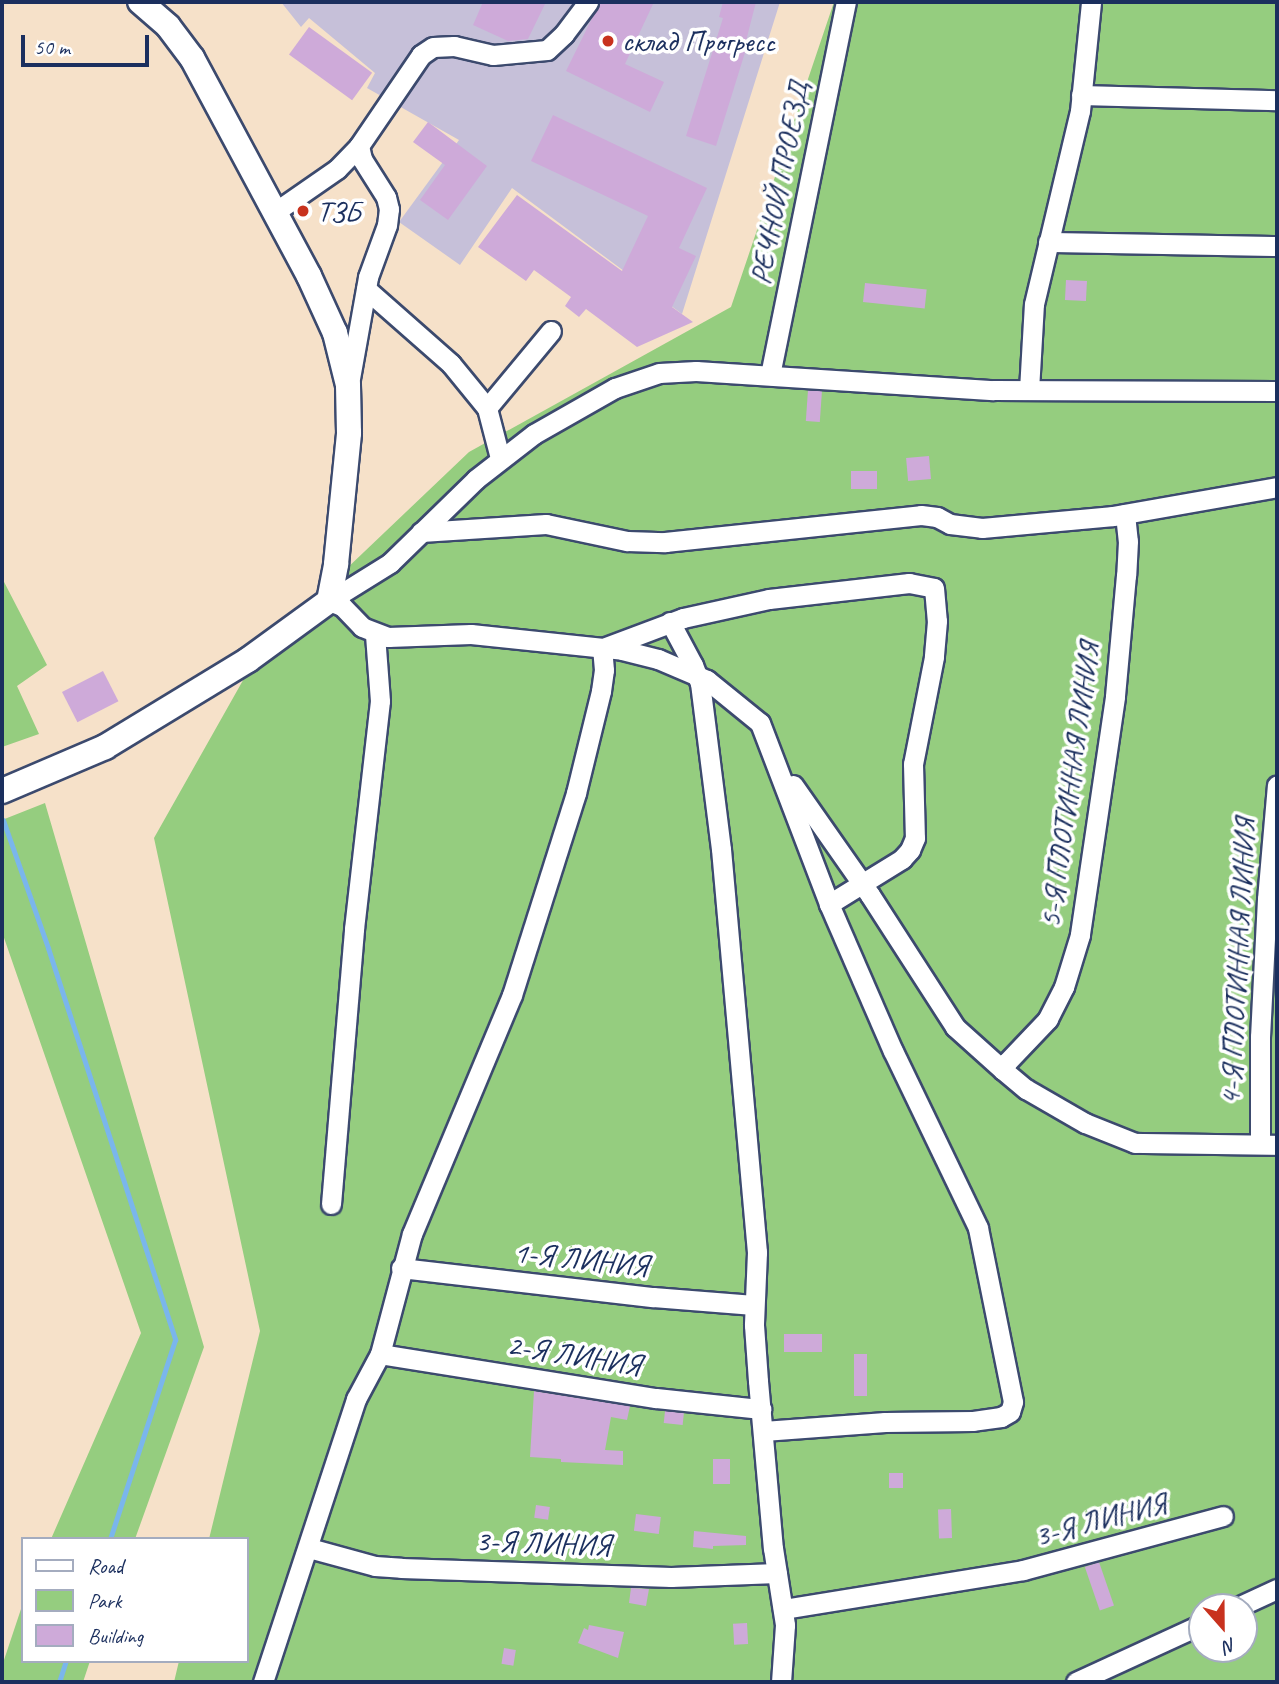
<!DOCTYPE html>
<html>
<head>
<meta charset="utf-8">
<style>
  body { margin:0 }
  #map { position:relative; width:1279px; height:1684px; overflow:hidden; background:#f6e1c9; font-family:Caveat,sans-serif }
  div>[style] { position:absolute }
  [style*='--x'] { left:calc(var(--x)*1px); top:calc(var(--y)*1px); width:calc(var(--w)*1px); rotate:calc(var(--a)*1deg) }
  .industrial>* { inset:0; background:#c6c0d9 }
  .green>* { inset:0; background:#95cd7f }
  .stream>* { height:5px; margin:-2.5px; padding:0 2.5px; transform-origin:2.5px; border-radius:2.5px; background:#7ab6ec }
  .building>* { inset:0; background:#ceaad9; transform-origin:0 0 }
  .roads { filter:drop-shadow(2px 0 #3c4a6e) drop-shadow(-2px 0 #3c4a6e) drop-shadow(0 2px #3c4a6e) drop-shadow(0 -2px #3c4a6e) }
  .minor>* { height:19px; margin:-9.5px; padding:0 9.5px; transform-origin:9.5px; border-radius:9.5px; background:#fff }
  .major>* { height:24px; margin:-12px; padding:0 12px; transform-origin:12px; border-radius:12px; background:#fff }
  .dots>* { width:19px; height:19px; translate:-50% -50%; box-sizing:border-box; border:4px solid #fff; border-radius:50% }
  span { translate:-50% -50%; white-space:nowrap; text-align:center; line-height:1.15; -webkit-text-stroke:7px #fff; paint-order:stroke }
  .poi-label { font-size:30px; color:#1b2f5e }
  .left { translate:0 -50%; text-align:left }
  .street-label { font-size:30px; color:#1b2f5e }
  .frame { position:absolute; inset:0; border:4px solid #1b2f5e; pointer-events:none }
  .legend { position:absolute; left:21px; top:1537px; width:228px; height:126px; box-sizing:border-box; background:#fff; border:2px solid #a4acbf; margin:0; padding:9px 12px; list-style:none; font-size:21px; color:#1b2f5e }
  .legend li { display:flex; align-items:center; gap:14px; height:35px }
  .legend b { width:35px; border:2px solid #a4acbf }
  .north { position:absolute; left:1188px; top:1593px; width:70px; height:70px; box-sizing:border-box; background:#fff; border:2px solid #a4acbf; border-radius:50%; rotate:159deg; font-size:19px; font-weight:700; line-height:28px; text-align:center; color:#1b2f5e }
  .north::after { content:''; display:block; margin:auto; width:24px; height:32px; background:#c8321e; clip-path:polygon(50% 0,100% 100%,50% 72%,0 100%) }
  .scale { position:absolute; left:21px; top:35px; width:128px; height:32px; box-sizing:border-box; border:4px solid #1b2f5e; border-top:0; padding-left:9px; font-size:21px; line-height:24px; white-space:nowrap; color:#1b2f5e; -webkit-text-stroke:5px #fff; paint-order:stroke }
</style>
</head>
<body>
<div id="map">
  <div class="industrial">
    <i style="clip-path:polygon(281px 2px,780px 2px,682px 314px,512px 188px,460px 265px,399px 222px,459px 140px,367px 88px,375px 73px,309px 18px,301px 27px)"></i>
  </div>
  <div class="green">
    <i style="clip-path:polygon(evenodd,834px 2px,1277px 2px,1277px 1682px,174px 1682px,179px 1661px,247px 1661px,247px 1539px,209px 1539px,260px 1331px,154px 838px,259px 652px,469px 452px,731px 307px,834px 2px,1202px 1607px,1244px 1607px,1244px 1649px,1202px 1649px,1202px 1607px)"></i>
    <i style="clip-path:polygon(2px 578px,47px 665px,17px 686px,39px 734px,2px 747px)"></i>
    <i style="clip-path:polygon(45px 803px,204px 1347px,135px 1539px,51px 1539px,141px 1333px,2px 932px,2px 820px)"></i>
    <i style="clip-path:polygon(23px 1603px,23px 1661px,90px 1661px,83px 1682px,2px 1682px,2px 1666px)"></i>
  </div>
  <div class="stream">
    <i style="--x:3;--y:820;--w:136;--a:70.6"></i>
    <i style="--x:48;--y:948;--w:412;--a:72"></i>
    <i style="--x:175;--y:1340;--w:209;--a:108.1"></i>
    <i style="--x:59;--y:1682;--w:22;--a:-72"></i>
  </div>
  <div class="building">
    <i style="clip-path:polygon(483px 2px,546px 2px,528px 39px,508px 41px,473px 25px)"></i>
    <i style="clip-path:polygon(600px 2px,654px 2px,625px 64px,664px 82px,650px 112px,566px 71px)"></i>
    <i style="clip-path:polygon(723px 2px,756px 2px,745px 45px,747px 46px,716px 146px,686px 136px,723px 18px,719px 17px)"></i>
    <i style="left:309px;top:27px;width:78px;height:34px;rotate:36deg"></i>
    <i style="clip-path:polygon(553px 115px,707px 188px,679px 248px,696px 256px,672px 307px,693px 322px,637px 347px,586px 309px,579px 317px,565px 306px,571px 297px,534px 270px,526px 281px,478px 247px,517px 195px,622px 271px,648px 216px,531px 161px)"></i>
    <i style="clip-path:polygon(428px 122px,487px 166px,448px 220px,420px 200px,445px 165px,413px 142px)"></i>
    <i style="left:1066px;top:280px;width:21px;height:20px;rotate:3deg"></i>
    <i style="left:865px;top:283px;width:62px;height:19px;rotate:6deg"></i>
    <i style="left:808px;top:390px;width:14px;height:31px;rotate:4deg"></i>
    <i style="left:929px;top:456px;width:23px;height:23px;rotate:85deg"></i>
    <i style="left:851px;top:471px;width:26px;height:18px"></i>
    <i style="left:103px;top:671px;width:34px;height:46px;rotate:63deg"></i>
    <i style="left:784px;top:1334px;width:38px;height:18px"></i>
    <i style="left:854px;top:1354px;width:13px;height:42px"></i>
    <i style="clip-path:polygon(534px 1391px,630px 1406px,627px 1420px,611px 1417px,605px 1450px,623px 1451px,623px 1465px,561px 1462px,561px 1459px,530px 1457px)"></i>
    <i style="left:665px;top:1411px;width:19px;height:12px;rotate:6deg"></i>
    <i style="left:713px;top:1459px;width:17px;height:25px"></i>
    <i style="left:903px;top:1473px;width:15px;height:14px;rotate:90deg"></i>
    <i style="left:536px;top:1505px;width:14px;height:13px;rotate:8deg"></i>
    <i style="left:951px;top:1509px;width:29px;height:13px;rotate:88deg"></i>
    <i style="left:636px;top:1514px;width:25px;height:17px;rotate:7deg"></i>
    <i style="clip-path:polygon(694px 1531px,746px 1536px,746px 1545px,713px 1546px,713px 1549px,693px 1547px)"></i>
    <i style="left:1099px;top:1562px;width:46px;height:15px;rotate:71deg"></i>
    <i style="clip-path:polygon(631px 1588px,649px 1589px,646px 1606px,629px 1603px)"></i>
    <i style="left:747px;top:1623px;width:21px;height:14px;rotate:87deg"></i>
    <i style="clip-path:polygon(589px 1625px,624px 1632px,618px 1658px,578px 1643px,584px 1628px,588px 1630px)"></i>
    <i style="left:504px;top:1648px;width:12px;height:16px;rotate:9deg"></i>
  </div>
  <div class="roads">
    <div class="minor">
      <i style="--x:1081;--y:95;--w:196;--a:1.5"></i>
      <i style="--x:275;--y:212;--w:75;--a:-34.7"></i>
      <i style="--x:337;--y:169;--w:32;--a:-46"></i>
      <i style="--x:359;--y:146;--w:110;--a:-55.7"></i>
      <i style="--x:421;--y:55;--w:14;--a:-34"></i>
      <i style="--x:433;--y:47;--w:21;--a:-3"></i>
      <i style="--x:454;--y:46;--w:40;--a:13"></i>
      <i style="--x:493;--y:55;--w:54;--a:-5.3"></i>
      <i style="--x:547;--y:50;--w:23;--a:-43"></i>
      <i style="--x:564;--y:34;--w:40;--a:-53"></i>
      <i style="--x:1048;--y:242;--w:229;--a:1"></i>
      <i style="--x:366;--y:289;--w:113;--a:41.4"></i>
      <i style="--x:451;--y:364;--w:57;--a:50.7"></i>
      <i style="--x:770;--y:375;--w:381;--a:-78.5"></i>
      <i style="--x:349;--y:384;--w:109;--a:-79.9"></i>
      <i style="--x:368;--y:277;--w:55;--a:-69.9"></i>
      <i style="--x:387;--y:225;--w:16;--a:-83"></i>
      <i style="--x:389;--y:209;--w:12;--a:-104"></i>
      <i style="--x:386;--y:197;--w:45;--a:-122.3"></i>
      <i style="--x:362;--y:159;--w:13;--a:-103"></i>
      <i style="--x:1029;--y:390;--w:86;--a:-86.7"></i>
      <i style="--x:1034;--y:304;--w:198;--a:-76.6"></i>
      <i style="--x:1080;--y:111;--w:110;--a:-84.2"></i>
      <i style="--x:500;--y:458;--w:52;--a:-104.6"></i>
      <i style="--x:487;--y:408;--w:100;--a:-50.3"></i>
      <i style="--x:1125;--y:514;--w:27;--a:84"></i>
      <i style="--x:1128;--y:541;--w:34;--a:93"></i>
      <i style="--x:1126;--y:575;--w:122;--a:95.2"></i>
      <i style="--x:1115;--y:697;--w:241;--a:98.4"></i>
      <i style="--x:1080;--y:935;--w:54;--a:107.1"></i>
      <i style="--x:1064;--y:987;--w:36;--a:117"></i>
      <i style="--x:1048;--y:1019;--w:59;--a:133.6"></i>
      <i style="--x:1007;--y:1062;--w:9;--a:117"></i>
      <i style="--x:1003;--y:1070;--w:30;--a:40"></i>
      <i style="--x:1026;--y:1089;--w:68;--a:30"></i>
      <i style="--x:1085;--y:1123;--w:54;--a:21.8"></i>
      <i style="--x:1135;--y:1143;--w:142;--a:0.8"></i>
      <i style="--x:421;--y:532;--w:125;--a:-3.7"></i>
      <i style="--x:546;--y:524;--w:83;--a:11.9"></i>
      <i style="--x:627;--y:541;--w:38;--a:2"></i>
      <i style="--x:665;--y:542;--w:257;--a:-6"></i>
      <i style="--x:921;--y:515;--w:16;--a:7"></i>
      <i style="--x:937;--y:517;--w:15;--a:28"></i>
      <i style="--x:950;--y:524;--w:32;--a:7"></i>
      <i style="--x:982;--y:528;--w:132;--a:-5.2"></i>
      <i style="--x:1113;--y:516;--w:167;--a:-10"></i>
      <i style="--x:329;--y:601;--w:14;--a:21"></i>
      <i style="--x:342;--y:606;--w:29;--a:46"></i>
      <i style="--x:362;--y:627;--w:28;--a:21"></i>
      <i style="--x:388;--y:637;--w:83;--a:-2.1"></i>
      <i style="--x:471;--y:634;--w:152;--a:6"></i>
      <i style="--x:622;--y:650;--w:37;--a:14"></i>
      <i style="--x:658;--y:659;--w:53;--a:23.2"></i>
      <i style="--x:707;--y:680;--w:68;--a:39.1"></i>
      <i style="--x:760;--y:723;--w:194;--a:69.1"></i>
      <i style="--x:829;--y:904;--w:160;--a:66.5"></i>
      <i style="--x:893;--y:1051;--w:196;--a:64.3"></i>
      <i style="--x:978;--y:1228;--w:177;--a:78.6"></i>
      <i style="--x:1013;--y:1402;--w:10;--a:107"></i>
      <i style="--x:1010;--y:1412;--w:10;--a:151"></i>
      <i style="--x:1001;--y:1417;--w:28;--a:172"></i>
      <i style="--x:973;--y:1421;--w:88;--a:179.3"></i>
      <i style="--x:885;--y:1422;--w:122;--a:175.8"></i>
      <i style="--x:329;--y:601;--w:72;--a:-31.9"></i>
      <i style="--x:390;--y:563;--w:120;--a:-44.3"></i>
      <i style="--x:476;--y:479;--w:73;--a:-37.8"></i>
      <i style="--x:534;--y:434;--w:93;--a:-29.6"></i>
      <i style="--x:615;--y:388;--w:46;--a:-18.8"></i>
      <i style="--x:659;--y:373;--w:37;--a:-3"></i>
      <i style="--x:696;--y:371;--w:298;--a:3.7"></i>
      <i style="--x:993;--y:390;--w:284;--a:0.2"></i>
      <i style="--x:670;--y:622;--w:49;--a:61.9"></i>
      <i style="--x:693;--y:665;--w:19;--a:69"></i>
      <i style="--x:700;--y:683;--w:167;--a:82.8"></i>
      <i style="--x:721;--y:849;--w:405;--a:84.9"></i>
      <i style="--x:757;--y:1252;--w:73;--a:92.4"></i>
      <i style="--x:754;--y:1325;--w:56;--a:85.9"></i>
      <i style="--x:758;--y:1381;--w:168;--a:84.9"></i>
      <i style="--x:773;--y:1548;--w:78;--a:81.1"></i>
      <i style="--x:785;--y:1625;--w:57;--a:94"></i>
      <i style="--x:606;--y:647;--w:82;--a:-20.6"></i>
      <i style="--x:683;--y:618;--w:88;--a:-12.5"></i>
      <i style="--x:769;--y:599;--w:141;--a:-6.5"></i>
      <i style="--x:909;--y:583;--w:25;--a:11"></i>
      <i style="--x:934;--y:588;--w:33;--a:85"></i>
      <i style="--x:937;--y:621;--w:36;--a:95"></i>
      <i style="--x:934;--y:657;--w:109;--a:101.1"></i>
      <i style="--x:913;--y:764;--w:74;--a:88.5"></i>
      <i style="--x:915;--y:838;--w:13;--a:113"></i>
      <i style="--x:910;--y:850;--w:12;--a:132"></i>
      <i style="--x:902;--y:859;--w:86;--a:148.3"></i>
      <i style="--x:793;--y:785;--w:134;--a:55"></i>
      <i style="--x:870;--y:895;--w:157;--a:57.2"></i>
      <i style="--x:955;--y:1027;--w:64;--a:41.9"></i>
      <i style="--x:1260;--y:1143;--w:106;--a:-90"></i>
      <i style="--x:1260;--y:1037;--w:138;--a:-87.1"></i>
      <i style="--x:1267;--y:899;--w:114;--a:-85"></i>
      <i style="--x:331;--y:1204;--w:276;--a:-85.2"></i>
      <i style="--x:354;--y:929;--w:229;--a:-83.5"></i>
      <i style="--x:380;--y:701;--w:67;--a:-94.3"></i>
      <i style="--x:401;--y:1268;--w:254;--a:6.6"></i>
      <i style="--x:653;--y:1297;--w:101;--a:4.5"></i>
      <i style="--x:380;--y:1354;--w:279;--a:9.1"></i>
      <i style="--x:656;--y:1398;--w:106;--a:6"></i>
      <i style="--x:309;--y:1548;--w:68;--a:15.3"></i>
      <i style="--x:375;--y:1566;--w:26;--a:4"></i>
      <i style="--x:401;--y:1568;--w:270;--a:1.9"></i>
      <i style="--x:671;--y:1577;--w:106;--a:-2.2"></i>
      <i style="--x:1238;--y:1607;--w:43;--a:-24.8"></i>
      <i style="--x:783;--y:1609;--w:243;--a:-9.2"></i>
      <i style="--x:1023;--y:1570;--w:207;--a:-15.1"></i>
      <i style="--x:263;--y:1682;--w:298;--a:-71.8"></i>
      <i style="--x:356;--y:1399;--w:51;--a:-61.9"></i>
      <i style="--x:380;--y:1354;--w:124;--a:-75.1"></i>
      <i style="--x:412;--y:1234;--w:259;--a:-67.3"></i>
      <i style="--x:512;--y:995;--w:212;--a:-72.4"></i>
      <i style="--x:576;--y:793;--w:105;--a:-76.2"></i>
      <i style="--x:601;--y:691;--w:21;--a:-82"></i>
      <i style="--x:604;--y:670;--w:21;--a:-95"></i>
      <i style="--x:1076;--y:1682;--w:139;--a:-24.7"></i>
    </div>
    <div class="major">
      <i style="--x:2;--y:791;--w:112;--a:-23.1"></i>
      <i style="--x:105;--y:747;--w:167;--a:-31.3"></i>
      <i style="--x:248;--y:660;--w:100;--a:-36.1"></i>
      <i style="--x:329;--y:601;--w:38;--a:-79"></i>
      <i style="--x:336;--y:564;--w:132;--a:-84.3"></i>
      <i style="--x:349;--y:433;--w:48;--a:-91.2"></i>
      <i style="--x:348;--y:385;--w:54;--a:-104"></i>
      <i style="--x:335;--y:333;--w:63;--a:-114.5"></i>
      <i style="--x:309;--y:276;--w:247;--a:-118.2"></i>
      <i style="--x:192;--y:58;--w:40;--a:-127"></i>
      <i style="--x:168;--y:26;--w:37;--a:-139"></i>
    </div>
  </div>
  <div class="dots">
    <i style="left:608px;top:41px;background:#c8321e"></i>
    <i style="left:303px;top:211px;background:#c8321e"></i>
  </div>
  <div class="poi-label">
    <span class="left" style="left:622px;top:41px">склад Прогресс</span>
    <span class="left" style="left:317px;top:211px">ТЗБ</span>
  </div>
  <div class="street-label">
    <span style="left:779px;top:183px;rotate:-79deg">РЕЧНОЙ ПРОЕЗД</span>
    <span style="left:1069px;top:785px;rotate:-82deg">5-Я ПЛОТИННАЯ ЛИНИЯ</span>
    <span style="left:1237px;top:962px;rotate:-87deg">4-Я ПЛОТИННАЯ ЛИНИЯ</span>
    <span style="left:581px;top:1259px;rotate:6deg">1-Я ЛИНИЯ</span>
    <span style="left:574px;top:1355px;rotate:9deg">2-Я ЛИНИЯ</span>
    <span style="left:1100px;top:1519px;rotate:-15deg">3-Я ЛИНИЯ</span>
    <span style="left:543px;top:1543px;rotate:2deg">3-Я ЛИНИЯ</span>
  </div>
  <div class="frame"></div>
  <ul class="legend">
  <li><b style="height:9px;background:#fff"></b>Road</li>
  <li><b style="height:19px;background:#95cd7f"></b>Park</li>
  <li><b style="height:19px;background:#ceaad9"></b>Building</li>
  </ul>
  <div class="north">N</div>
  <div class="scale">50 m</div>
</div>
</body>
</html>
